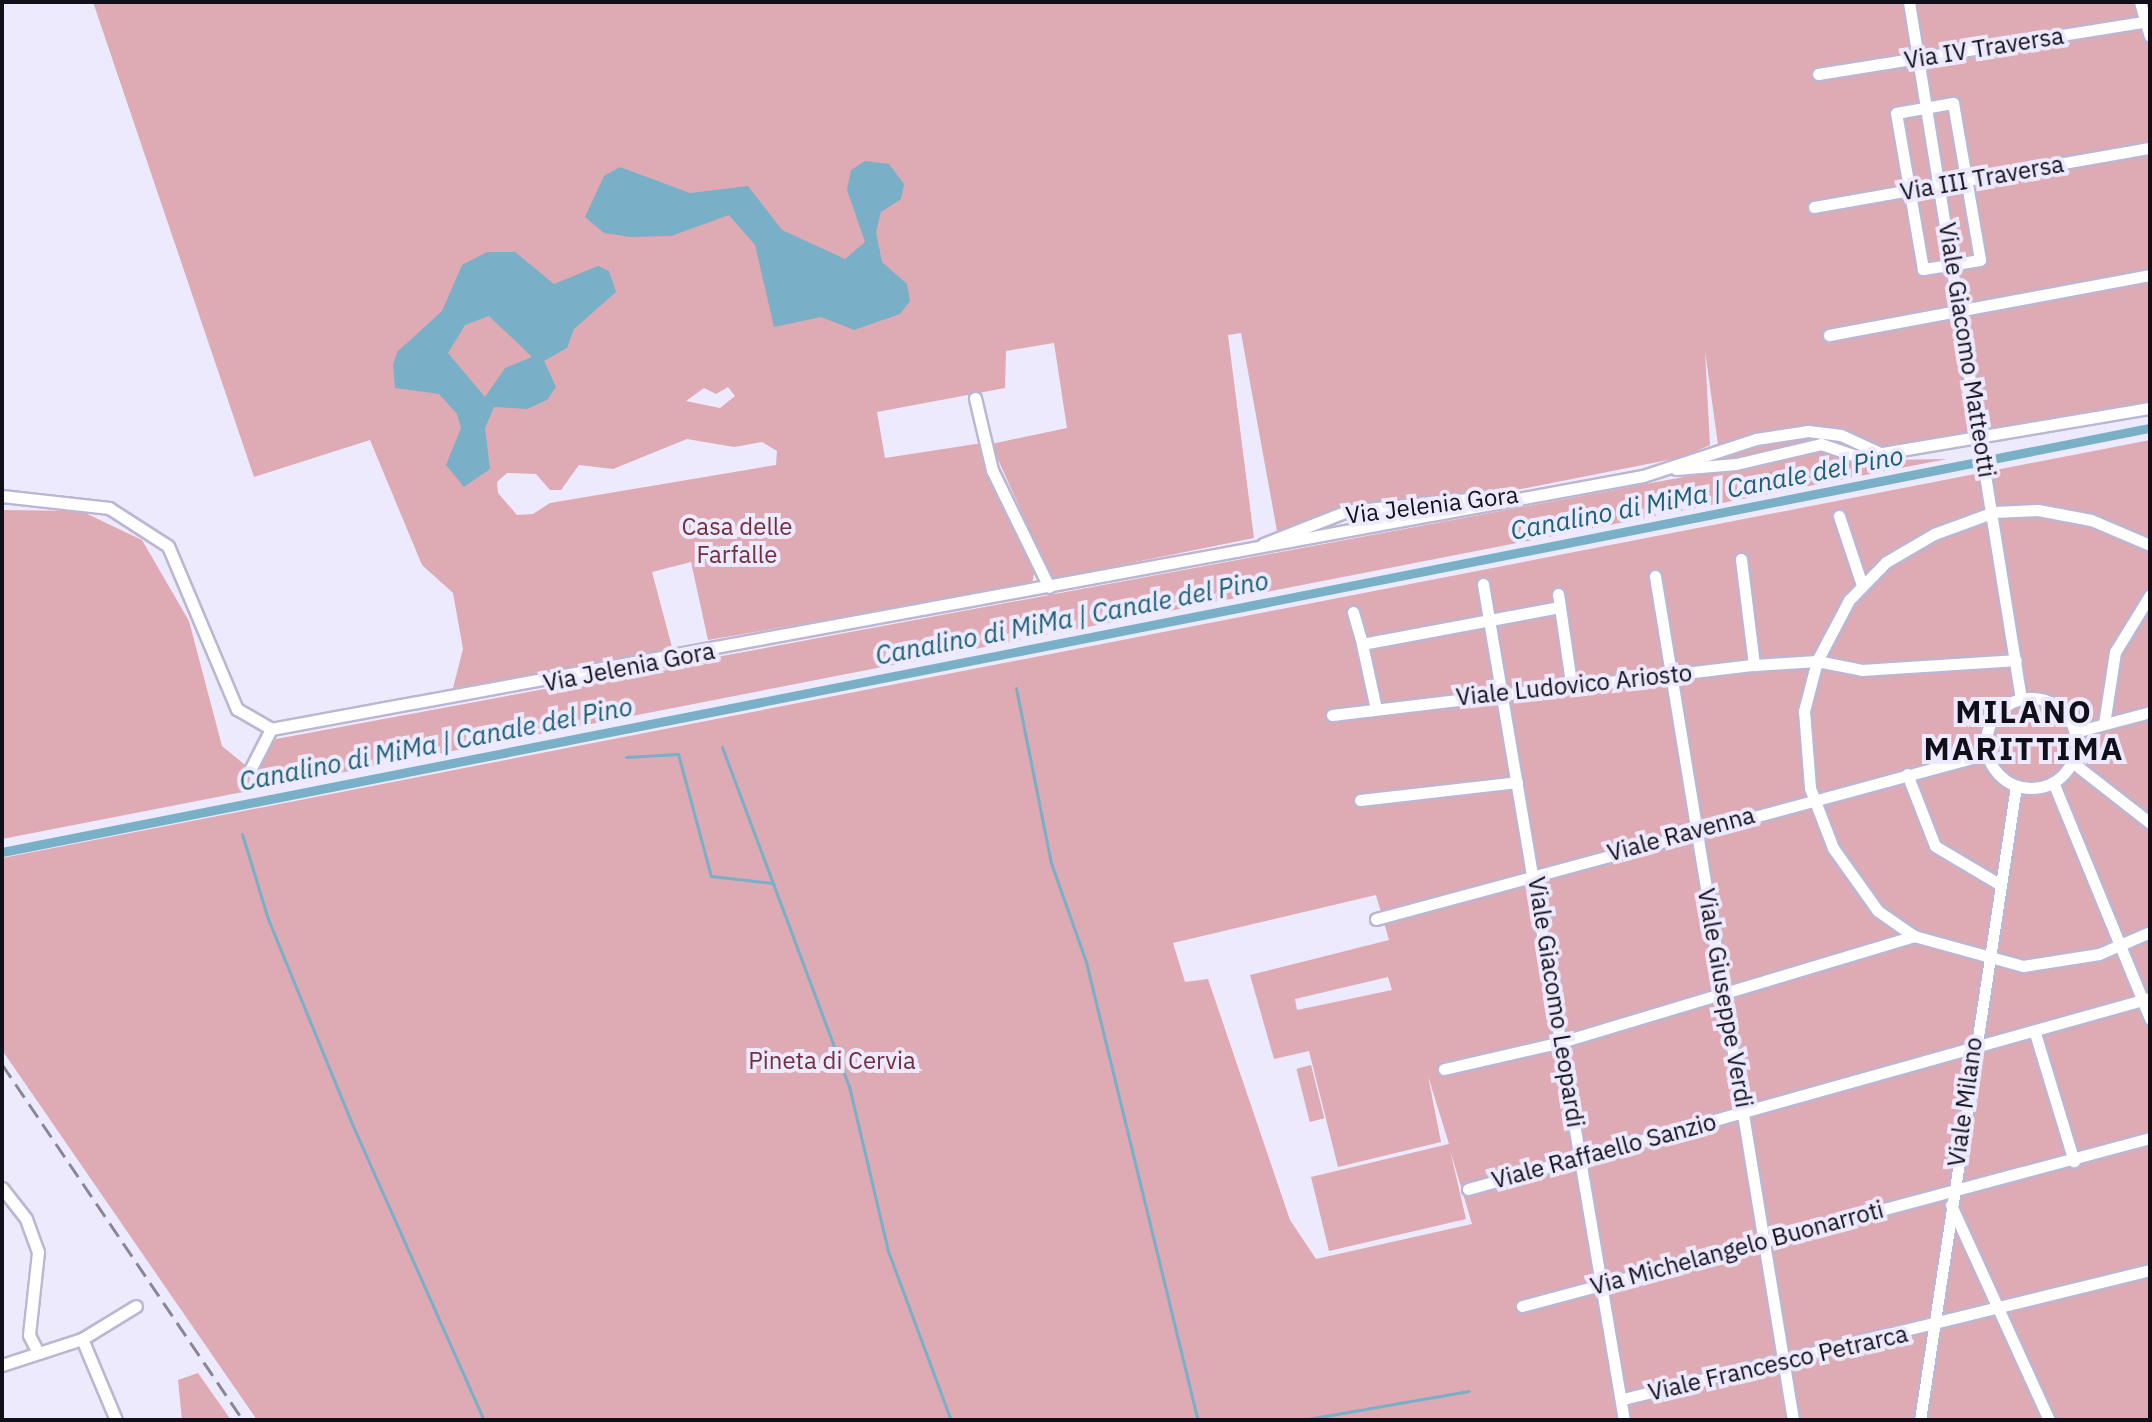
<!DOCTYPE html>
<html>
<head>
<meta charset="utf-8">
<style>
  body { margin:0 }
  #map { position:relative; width:2152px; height:1422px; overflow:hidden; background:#eeeafd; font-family:"IBM Plex Sans",sans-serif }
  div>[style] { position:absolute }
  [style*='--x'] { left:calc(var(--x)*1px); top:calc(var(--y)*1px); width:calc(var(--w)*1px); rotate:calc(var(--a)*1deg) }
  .green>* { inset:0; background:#deaab4; transform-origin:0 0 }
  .water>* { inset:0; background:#79b0c7 }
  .stream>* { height:3px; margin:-1.5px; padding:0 1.5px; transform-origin:1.5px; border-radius:1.5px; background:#79b0c7 }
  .canal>* { height:9px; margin:-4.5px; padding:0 4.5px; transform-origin:4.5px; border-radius:4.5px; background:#79b0c7 }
  .roads { filter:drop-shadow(2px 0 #bcb6d3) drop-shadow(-2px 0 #bcb6d3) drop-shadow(0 2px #bcb6d3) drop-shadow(0 -2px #bcb6d3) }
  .minor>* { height:11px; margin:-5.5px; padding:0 5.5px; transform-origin:5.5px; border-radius:5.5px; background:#fff }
  .minor>.ring { margin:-5.5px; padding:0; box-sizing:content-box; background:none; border:11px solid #fff; border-radius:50% }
  .rail>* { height:3px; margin-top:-1.5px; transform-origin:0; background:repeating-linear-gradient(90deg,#888594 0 16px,transparent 0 24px) }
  span { translate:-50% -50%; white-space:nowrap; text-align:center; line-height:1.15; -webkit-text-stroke:8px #eeeafd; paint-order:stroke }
  .street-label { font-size:24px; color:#110f19 }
  .park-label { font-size:24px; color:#722f41 }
  .water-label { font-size:26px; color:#1b6078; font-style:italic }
  .district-label { font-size:32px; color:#110f19; font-weight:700; letter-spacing:2px }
  .frame { position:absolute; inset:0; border:4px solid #110f19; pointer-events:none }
</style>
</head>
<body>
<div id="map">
  <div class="green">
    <i style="clip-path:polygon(evenodd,93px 2px,2150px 2px,2150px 409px,1887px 460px,1947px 459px,2px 839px,2px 510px,81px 511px,142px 540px,189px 621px,222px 746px,250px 769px,276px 739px,1721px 470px,1711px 462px,1720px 459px,1705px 351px,1710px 445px,1683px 457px,1521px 489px,1344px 508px,1277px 531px,1241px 333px,1228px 335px,1254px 538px,1052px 579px,991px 444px,1067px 428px,1054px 343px,1006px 351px,1005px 388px,877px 412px,885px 458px,982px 443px,986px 473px,1034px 573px,1032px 585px,708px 640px,691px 562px,652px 572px,673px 651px,453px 688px,463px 649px,453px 593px,422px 565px,370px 440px,254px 477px,93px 2px,728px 387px,735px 396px,720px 408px,686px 401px,704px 388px,716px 394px,728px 387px,93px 2px,687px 439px,734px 447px,762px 442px,777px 451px,776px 465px,550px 503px,533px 514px,517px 515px,498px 493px,497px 482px,507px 473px,536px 474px,550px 490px,561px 490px,579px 465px,613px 469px,687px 439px)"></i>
    <i style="clip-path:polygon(evenodd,2150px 440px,2150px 1420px,257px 1420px,2px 1050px,2px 858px,2150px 440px,1376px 895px,1389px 940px,1250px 975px,1274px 1059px,1309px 1051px,1338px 1167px,1441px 1142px,1428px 1076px,1449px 1144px,1311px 1177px,1329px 1251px,1466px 1219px,1450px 1150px,1472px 1224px,1316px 1259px,1290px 1220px,1208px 979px,1185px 982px,1173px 943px,1376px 895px,2150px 440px,1388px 977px,1392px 990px,1297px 1010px,1295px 999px,1388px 977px)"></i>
    <i style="left:1311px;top:1065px;width:55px;height:15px;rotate:76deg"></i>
    <i style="clip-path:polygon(198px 1373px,231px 1420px,182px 1420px,178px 1380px)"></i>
  </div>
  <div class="water">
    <i style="clip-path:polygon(865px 161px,889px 164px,904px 184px,901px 199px,881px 212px,876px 232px,882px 262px,907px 284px,910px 301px,900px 314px,854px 330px,821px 317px,774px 327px,755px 245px,729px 215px,671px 236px,631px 237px,604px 233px,585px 217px,604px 176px,620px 167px,690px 193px,748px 186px,782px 230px,845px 259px,865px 242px,847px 190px,851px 170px)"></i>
    <i style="clip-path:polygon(evenodd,515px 252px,554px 284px,598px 266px,609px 271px,616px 292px,574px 329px,567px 348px,544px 361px,556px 387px,547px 400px,527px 409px,494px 407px,485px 428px,490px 469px,464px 487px,446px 465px,461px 428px,457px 414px,439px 394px,395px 388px,393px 365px,397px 352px,442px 311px,462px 265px,487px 252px,515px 252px,489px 316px,532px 357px,505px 368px,485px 397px,448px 353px,465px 325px,489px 316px)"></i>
  </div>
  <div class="stream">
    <i style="--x:252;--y:2;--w:42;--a:0"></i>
    <i style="--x:1016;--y:688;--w:178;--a:78.7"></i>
    <i style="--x:1051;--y:863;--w:105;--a:70.5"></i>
    <i style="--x:1086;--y:962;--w:471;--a:76.3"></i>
    <i style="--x:722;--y:747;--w:362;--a:69.5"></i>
    <i style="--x:849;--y:1086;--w:170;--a:76.7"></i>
    <i style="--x:888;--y:1251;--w:180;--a:69.6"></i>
    <i style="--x:626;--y:757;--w:52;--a:-3.3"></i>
    <i style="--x:678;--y:754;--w:126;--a:74.9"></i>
    <i style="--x:711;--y:876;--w:62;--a:6.4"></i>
    <i style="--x:242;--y:834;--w:89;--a:73"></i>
    <i style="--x:268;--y:919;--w:222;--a:67.7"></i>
    <i style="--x:352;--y:1124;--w:324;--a:66"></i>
    <i style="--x:1302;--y:1420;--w:169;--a:-9.9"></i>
  </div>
  <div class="canal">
    <i style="--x:2;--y:852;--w:2189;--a:-11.17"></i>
  </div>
  <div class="roads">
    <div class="minor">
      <i style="--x:1909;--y:2;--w:706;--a:80.87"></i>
      <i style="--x:2140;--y:2;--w:35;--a:74"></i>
      <i style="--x:1818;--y:74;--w:336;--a:-9.1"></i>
      <i style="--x:1953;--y:103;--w:159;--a:80.2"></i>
      <i style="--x:1980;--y:260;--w:58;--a:171"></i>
      <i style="--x:1923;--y:269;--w:158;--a:-99.8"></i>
      <i style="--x:1896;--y:113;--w:58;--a:-10"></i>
      <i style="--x:1814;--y:207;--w:341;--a:-10"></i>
      <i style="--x:1829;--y:335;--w:327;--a:-10.6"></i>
      <i style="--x:975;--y:398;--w:74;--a:76.7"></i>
      <i style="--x:992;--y:470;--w:130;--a:64"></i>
      <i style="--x:1676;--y:469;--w:60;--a:-4.8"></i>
      <i style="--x:1736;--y:464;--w:87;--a:-13.2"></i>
      <i style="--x:1821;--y:444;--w:40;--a:18.9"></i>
      <i style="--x:1859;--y:457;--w:295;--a:-9.6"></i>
      <i style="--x:2;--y:496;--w:108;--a:6.4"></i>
      <i style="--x:109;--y:508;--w:70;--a:32.8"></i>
      <i style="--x:168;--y:546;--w:177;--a:67.1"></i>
      <i style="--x:237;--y:709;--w:39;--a:30"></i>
      <i style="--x:271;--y:729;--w:1395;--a:-10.45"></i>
      <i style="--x:1643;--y:476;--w:119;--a:-18.1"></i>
      <i style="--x:1756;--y:439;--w:53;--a:-8.7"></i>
      <i style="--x:1808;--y:431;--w:33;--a:7"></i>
      <i style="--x:1841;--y:435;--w:41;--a:24.7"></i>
      <i style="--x:1839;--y:516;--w:73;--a:71.6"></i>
      <i style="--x:1263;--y:544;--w:90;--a:-21.4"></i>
      <i style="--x:1347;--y:511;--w:153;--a:-5.6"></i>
      <i style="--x:2150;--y:545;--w:64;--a:-157"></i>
      <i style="--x:2091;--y:520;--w:54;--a:-169.3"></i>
      <i style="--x:2038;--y:510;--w:44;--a:177.4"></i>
      <i style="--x:1994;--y:512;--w:64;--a:159.9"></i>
      <i style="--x:1934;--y:534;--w:56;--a:149.7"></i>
      <i style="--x:1886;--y:562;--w:53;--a:134.2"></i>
      <i style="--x:1849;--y:600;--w:69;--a:117.7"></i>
      <i style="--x:1817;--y:661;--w:52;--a:104.6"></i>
      <i style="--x:1804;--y:711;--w:77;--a:85.5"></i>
      <i style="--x:1810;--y:788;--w:64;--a:69"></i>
      <i style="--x:1833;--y:848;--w:77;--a:54.5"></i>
      <i style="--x:1878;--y:911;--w:44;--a:34.8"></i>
      <i style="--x:1914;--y:936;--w:113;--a:15.4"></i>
      <i style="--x:2023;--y:966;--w:77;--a:-9"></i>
      <i style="--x:2099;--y:954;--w:56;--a:-23.3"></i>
      <i style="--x:1741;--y:559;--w:107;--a:83"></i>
      <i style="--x:1655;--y:576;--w:855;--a:80.71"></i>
      <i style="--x:1483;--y:584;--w:848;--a:80.43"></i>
      <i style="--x:1558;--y:594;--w:13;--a:81"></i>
      <i style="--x:1353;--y:612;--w:33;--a:74"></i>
      <i class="ring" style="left:1986px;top:698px;width:79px;height:79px"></i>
      <i style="--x:1376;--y:709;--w:66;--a:-102.2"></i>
      <i style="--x:1362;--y:644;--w:201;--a:-10.6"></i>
      <i style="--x:1560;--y:607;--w:76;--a:81.7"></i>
      <i style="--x:1332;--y:715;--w:425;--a:-6.8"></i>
      <i style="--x:1754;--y:665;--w:63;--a:-3.6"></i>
      <i style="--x:1817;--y:661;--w:47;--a:11.1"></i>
      <i style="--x:1863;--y:670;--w:153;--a:-3.7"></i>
      <i style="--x:2104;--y:724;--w:73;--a:-81.3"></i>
      <i style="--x:2115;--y:652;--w:67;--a:-58.4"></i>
      <i style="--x:2075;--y:732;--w:78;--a:-14.9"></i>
      <i style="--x:2072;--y:762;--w:99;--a:38"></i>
      <i style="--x:250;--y:770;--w:46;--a:-62.9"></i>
      <i style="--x:1907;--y:774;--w:77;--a:68.7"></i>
      <i style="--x:1935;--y:846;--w:74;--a:30.7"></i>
      <i style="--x:2053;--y:782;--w:256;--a:67.7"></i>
      <i style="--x:1360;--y:800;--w:158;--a:-6.5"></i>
      <i style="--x:1376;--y:919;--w:633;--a:-15.11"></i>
      <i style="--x:2035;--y:1033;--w:134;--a:73.1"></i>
      <i style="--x:1444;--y:1069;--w:120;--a:-13"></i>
      <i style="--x:1561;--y:1042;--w:369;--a:-16.7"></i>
      <i style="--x:2;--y:1188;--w:39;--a:52"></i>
      <i style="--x:26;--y:1219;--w:35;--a:70"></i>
      <i style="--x:38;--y:1252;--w:83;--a:96.2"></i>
      <i style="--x:29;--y:1335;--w:20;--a:63"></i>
      <i style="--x:1468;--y:1189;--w:708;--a:-15.65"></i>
      <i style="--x:1951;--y:1205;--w:236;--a:65.5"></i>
      <i style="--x:1522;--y:1306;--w:650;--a:-14.98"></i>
      <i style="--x:82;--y:1339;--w:88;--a:67.2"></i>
      <i style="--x:2;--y:1365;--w:84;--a:-18"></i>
      <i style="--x:82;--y:1339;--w:63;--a:-31.4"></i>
      <i style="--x:1623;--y:1399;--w:543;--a:-13.75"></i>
      <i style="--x:1920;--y:1420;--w:641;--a:-81.39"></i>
    </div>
  </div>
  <div class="rail">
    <i style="--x:2;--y:1064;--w:430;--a:55.9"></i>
  </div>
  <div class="street-label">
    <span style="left:1984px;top:48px;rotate:-9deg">Via IV Traversa</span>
    <span style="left:1982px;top:178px;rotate:-10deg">Via III Traversa</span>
    <span style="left:1967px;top:350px;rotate:81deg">Viale Giacomo Matteotti</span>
    <span style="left:1432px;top:505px;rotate:-7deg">Via Jelenia Gora</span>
    <span style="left:629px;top:667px;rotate:-11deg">Via Jelenia Gora</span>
    <span style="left:1574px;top:685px;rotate:-6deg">Viale Ludovico Ariosto</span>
    <span style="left:1681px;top:834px;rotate:-15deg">Viale Ravenna</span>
    <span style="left:1725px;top:998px;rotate:80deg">Viale Giuseppe Verdi</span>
    <span style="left:1556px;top:1002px;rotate:81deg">Viale Giacomo Leopardi</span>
    <span style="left:1965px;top:1102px;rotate:-82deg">Viale Milano</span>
    <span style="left:1604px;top:1151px;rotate:-15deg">Viale Raffaello Sanzio</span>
    <span style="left:1737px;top:1248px;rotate:-15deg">Via Michelangelo Buonarroti</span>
    <span style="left:1778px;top:1363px;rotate:-13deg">Viale Francesco Petrarca</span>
  </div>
  <div class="park-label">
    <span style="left:737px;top:541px">Casa delle<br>Farfalle</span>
    <span style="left:832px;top:1061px">Pineta di Cervia</span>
  </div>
  <div class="water-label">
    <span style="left:1707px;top:493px;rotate:-11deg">Canalino di MiMa | Canale del Pino</span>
    <span style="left:1072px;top:618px;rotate:-11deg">Canalino di MiMa | Canale del Pino</span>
    <span style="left:436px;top:744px;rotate:-11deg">Canalino di MiMa | Canale del Pino</span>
  </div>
  <div class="district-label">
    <span style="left:2024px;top:730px">MILANO<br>MARITTIMA</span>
  </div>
  <div class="frame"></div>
</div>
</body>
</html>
